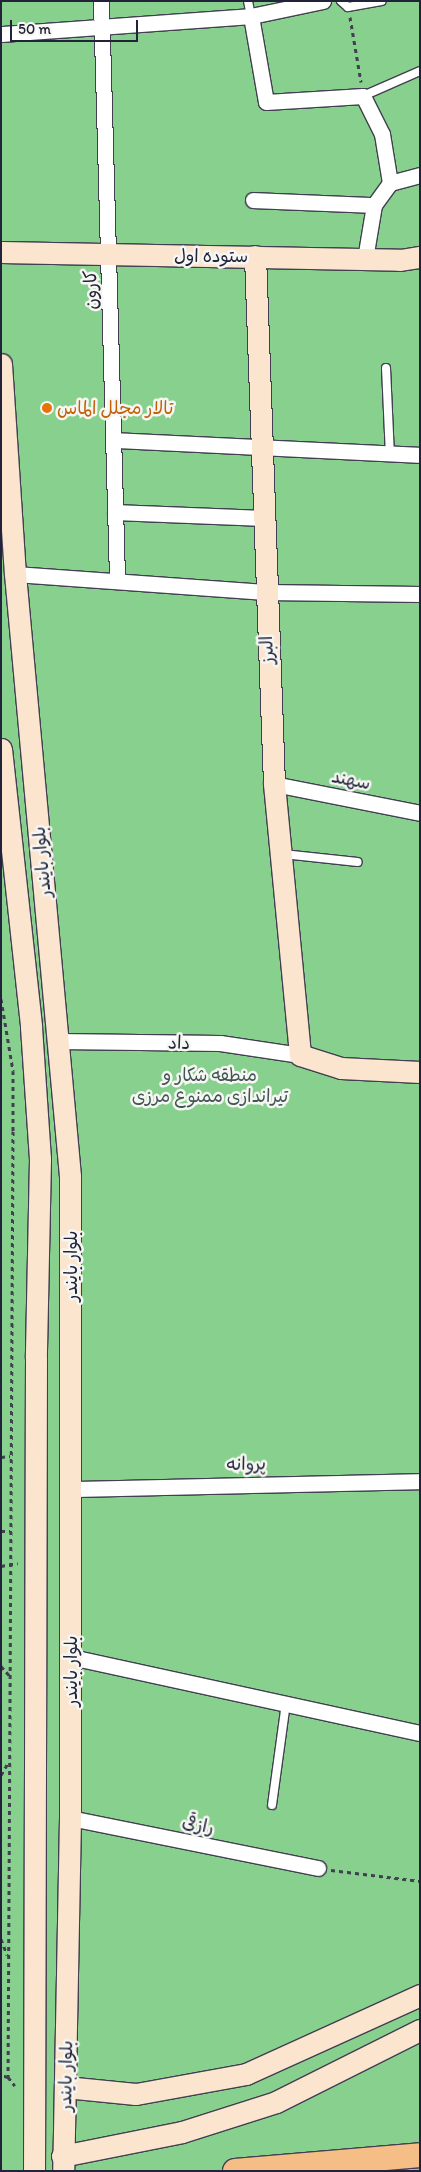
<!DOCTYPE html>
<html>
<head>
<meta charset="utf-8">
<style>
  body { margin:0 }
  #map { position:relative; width:421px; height:2172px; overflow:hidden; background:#eee3c6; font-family:Itim,"Playpen Sans Arabic",sans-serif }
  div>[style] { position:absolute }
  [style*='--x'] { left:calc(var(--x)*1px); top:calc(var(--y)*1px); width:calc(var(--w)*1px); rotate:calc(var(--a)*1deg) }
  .green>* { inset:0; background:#87d08d; transform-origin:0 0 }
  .path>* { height:3px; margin-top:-1.5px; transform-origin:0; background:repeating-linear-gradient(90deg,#413f50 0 4px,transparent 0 8px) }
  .roads { filter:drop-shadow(1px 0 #413f50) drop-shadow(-1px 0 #413f50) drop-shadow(0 1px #413f50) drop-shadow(0 -1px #413f50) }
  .lane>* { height:8px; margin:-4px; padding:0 4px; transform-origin:4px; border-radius:4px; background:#fff }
  .street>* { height:15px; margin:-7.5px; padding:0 7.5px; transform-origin:7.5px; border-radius:7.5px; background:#fff }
  .secondary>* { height:21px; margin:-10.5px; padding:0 10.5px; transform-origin:10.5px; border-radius:10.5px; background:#fbe5cf }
  .primary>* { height:24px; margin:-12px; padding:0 12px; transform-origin:12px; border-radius:12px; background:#f6be87 }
  .dots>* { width:14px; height:14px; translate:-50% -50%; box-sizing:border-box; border:2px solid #f6f6f2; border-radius:50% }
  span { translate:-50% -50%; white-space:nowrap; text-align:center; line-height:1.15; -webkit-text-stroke:5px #f6f6f2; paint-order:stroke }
  .street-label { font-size:18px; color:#22223b }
  .food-label { font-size:18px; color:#c56008 }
  .left { translate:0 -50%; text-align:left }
  .park-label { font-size:18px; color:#405654 }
  .frame { position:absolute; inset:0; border:2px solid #22223b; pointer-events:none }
  .scale { position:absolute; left:10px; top:20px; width:128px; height:22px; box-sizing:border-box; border:2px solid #22223b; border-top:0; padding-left:6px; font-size:15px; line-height:18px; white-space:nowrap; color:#22223b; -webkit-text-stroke:4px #f6f6f2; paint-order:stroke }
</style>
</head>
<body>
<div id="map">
  <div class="green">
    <i style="left:1px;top:1px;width:419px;height:2170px"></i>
  </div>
  <div class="path">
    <i style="--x:350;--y:17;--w:66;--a:80.4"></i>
    <i style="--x:1;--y:999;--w:73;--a:80.5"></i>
    <i style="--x:13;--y:1071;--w:60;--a:90"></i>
    <i style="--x:13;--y:1131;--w:946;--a:90.3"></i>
    <i style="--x:8;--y:2077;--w:7;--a:-164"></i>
    <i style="--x:1;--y:1457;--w:9;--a:-6"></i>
    <i style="--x:1;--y:1531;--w:9;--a:0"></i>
    <i style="--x:1;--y:1566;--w:17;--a:-10"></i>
    <i style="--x:1;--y:1666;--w:13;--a:48"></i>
    <i style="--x:1;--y:1775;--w:16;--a:-60"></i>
    <i style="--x:331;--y:1870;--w:90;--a:7"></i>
    <i style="--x:1;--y:1939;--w:17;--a:69"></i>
    <i style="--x:8;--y:2077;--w:11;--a:52"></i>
  </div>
  <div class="roads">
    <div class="lane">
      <i style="--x:248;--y:1;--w:15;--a:79"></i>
      <i style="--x:341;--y:1;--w:9;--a:41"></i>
      <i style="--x:348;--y:7;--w:34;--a:-10"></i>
      <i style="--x:363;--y:96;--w:62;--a:-23.7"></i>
      <i style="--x:386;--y:368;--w:87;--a:87.4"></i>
      <i style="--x:283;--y:854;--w:75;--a:6.1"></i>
      <i style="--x:272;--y:1805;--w:103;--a:-82.2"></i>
    </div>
    <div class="street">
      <i style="--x:101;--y:1;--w:578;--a:88.41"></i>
      <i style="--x:323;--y:1;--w:74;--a:168.2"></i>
      <i style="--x:251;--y:16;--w:87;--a:80.1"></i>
      <i style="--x:266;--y:102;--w:97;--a:-3.5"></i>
      <i style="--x:363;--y:96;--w:42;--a:63.4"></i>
      <i style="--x:382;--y:134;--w:50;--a:80.7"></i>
      <i style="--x:390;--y:183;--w:27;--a:126"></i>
      <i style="--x:374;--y:205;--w:55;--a:99.5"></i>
      <i style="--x:1;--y:34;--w:251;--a:-4.1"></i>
      <i style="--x:390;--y:183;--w:31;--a:-15"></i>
      <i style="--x:253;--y:200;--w:121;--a:2.4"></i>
      <i style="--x:114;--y:440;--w:306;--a:2.8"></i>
      <i style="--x:115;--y:512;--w:148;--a:2.3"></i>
      <i style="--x:15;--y:574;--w:251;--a:4.1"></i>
      <i style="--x:265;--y:592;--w:155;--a:0.7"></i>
      <i style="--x:274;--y:784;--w:149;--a:11.2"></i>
      <i style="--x:58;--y:1041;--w:162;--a:0.7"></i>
      <i style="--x:220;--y:1043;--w:81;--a:8.5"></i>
      <i style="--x:72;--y:1489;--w:348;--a:-1.3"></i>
      <i style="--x:71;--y:1657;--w:357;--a:12.3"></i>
      <i style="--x:70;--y:1818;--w:253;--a:11.4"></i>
    </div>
    <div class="secondary">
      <i style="--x:1;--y:252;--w:399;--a:1.1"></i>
      <i style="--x:400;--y:260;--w:20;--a:-9"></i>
      <i style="--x:255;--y:256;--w:528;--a:87.94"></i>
      <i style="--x:274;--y:784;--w:272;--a:84.5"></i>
      <i style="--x:300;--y:1055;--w:43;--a:17.6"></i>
      <i style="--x:341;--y:1068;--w:79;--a:2.9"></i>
      <i style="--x:1;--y:364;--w:210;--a:86.2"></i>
      <i style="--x:15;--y:574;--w:605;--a:84.78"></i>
      <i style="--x:70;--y:1176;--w:642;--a:90"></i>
      <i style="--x:70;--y:1818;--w:353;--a:91.1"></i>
      <i style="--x:1;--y:749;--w:280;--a:83.8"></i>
      <i style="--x:31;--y:1027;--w:132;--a:86.1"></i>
      <i style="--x:40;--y:1159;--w:199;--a:91.2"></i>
      <i style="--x:36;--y:1358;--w:813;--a:90.14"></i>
      <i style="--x:65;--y:2087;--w:71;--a:5.6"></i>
      <i style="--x:136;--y:2094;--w:112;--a:-10.3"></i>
      <i style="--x:246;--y:2074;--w:191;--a:-24.4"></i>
      <i style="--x:62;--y:2156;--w:122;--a:-11.3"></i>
      <i style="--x:182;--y:2132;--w:99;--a:-17.7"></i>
      <i style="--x:276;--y:2102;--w:161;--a:-26.6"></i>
    </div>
    <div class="primary">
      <i style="--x:235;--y:2171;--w:186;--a:-4.9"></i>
    </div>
  </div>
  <div class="dots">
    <i style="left:47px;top:408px;background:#e8710a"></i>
  </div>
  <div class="street-label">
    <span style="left:211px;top:256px">ستوده اول</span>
    <span style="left:91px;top:290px;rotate:-92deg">کارون</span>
    <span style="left:267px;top:650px;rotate:-93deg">البرز</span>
    <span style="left:351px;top:780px;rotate:11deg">سهند</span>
    <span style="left:42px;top:862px;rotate:-95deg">بلوار بایندر</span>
    <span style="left:179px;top:1043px;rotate:1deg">داد</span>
    <span style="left:71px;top:1266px;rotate:-90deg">بلوار بایندر</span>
    <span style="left:246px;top:1464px;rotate:-1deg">پروانه</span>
    <span style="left:71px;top:1671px;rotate:-90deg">بلوار بایندر</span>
    <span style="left:198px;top:1825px;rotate:11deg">رازقی</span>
    <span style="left:66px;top:2076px;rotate:-89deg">بلوار بایندر</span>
  </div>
  <div class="food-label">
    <span class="left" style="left:57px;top:408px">تالار مجلل الماس</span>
  </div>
  <div class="park-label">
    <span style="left:210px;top:1086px">منطقه شکار و<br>تیراندازی ممنوع مرزی</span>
  </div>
  <div class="frame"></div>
  <div class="scale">50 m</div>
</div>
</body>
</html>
